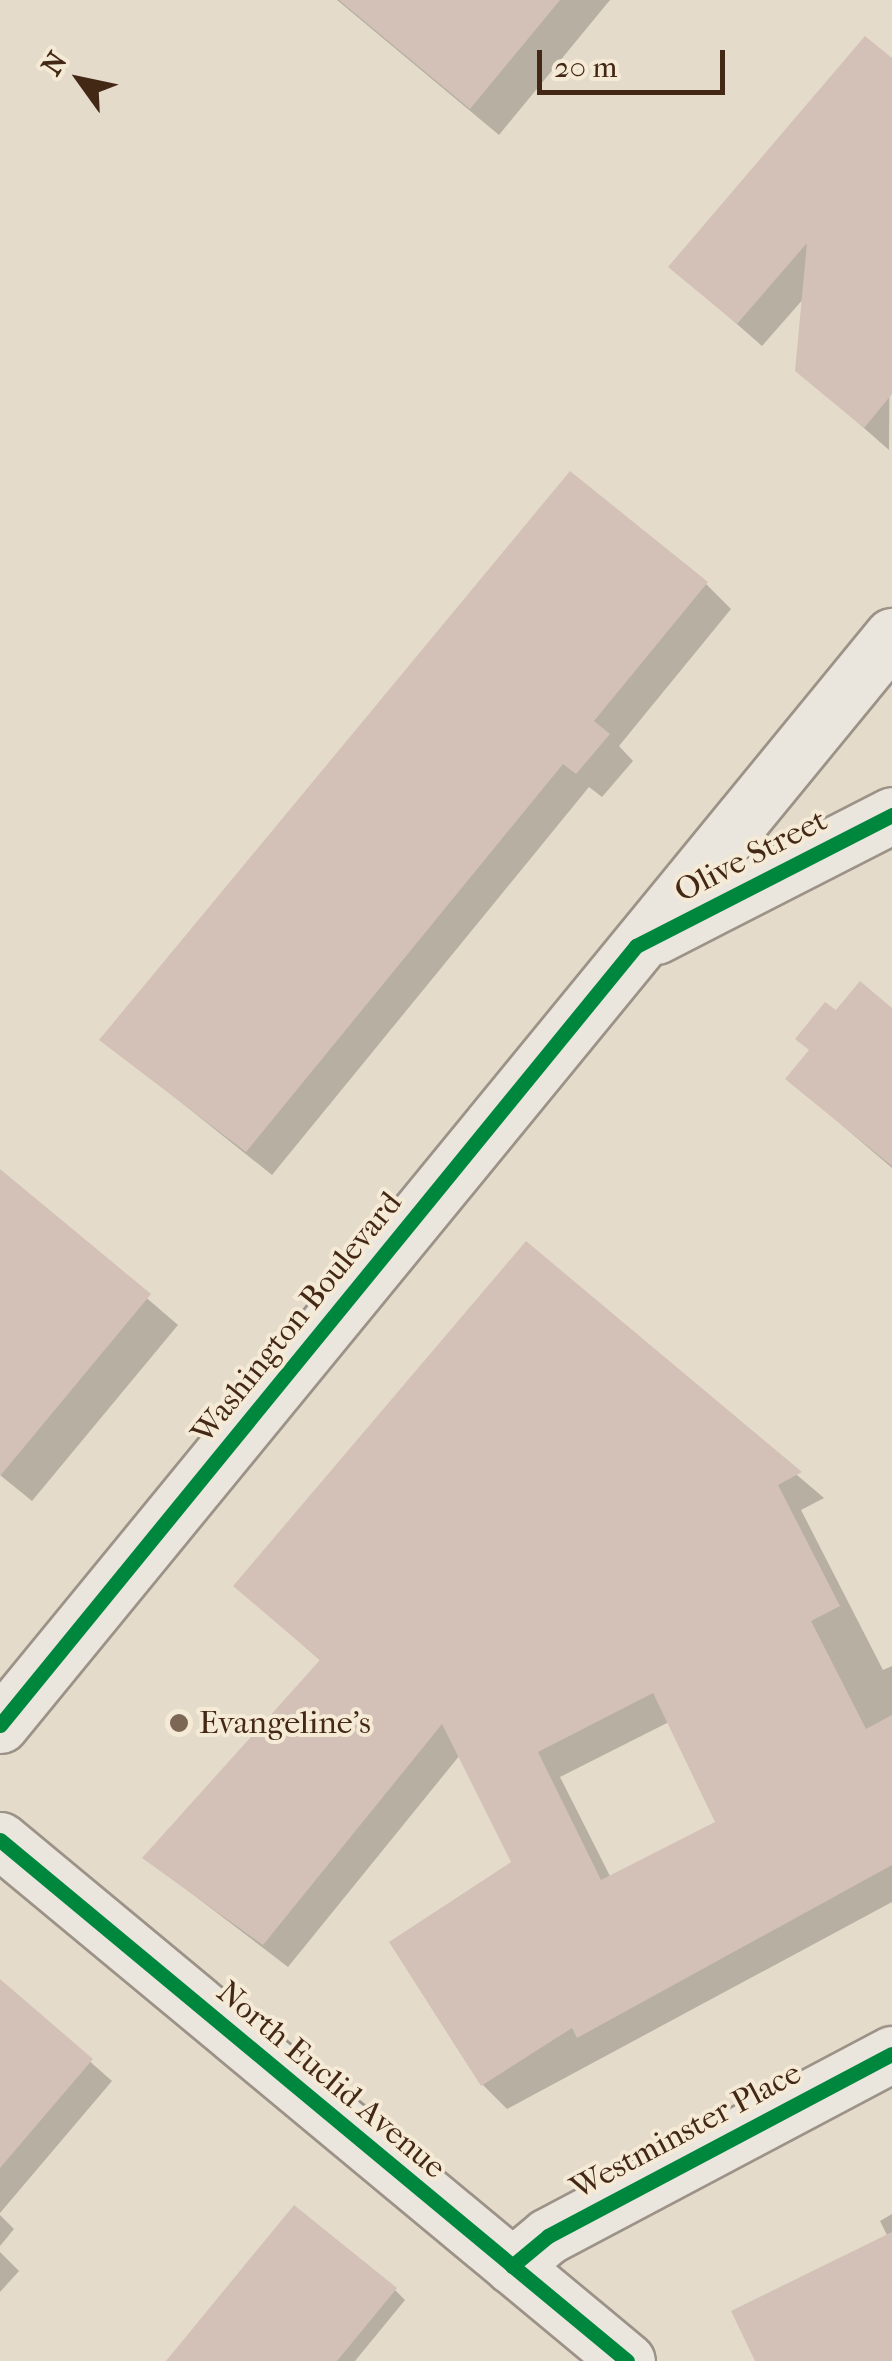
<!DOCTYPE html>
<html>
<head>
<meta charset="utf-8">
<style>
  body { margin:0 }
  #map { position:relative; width:892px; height:2361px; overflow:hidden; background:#e5dbcb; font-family:"IM FELL French Canon",serif }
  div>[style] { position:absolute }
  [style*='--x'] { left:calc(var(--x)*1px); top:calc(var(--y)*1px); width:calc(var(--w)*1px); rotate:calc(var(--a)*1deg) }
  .shadow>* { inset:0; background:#0003 }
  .building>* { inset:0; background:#d3c1b7 }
  .roads { filter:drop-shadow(2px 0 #9c9287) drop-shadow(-2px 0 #9c9287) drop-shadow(0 2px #9c9287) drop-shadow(0 -2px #9c9287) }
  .minor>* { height:55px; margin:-27.5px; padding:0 27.5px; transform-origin:27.5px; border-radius:27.5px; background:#eae5dd }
  .cycleway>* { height:15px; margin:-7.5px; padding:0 7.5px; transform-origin:7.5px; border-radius:7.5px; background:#00873e }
  .dots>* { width:28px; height:28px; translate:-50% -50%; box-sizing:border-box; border:5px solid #f5ead6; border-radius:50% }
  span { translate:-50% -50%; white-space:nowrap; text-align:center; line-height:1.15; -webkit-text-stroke:8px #f5ead6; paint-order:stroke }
  .street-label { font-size:32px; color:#442816 }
  .poi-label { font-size:32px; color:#442816 }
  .left { translate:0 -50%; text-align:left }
  .north { position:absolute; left:30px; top:30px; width:100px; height:100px; -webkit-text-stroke:8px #f5ead6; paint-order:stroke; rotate:303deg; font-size:28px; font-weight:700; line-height:40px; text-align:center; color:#442816 }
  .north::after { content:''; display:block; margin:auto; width:35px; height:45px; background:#442816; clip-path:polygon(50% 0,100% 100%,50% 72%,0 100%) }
  .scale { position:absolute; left:537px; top:50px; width:188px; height:45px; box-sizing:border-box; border:5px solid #442816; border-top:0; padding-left:12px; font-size:30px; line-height:35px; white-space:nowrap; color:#442816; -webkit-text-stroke:8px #f5ead6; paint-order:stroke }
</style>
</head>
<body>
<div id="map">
  <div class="shadow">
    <i style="clip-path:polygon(337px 0,610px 0,499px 135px)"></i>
    <i style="clip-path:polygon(865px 38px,892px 61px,889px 450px,798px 370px,805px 297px,762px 346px,672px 267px)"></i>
    <i style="clip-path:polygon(706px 584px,731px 609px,619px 746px,633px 761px,602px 797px,589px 787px,272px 1175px,103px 1040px)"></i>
    <i style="clip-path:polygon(892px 1011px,892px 1168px,788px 1079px,837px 1013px)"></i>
    <i style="clip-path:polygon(0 1172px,178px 1325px,32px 1501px,0 1475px)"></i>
    <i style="clip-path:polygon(evenodd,526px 1244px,824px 1498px,801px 1510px,883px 1670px,892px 1666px,892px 1902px,507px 2109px,483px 2085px,514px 1863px,460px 1755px,288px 1967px,145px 1858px,322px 1662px,236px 1586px,526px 1244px,669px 1722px,719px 1824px,611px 1878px,560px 1777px,669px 1722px)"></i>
    <i style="clip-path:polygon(0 1982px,112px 2081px,0 2213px)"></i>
    <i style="clip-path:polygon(892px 2214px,892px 2361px,761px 2361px,888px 2237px,880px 2221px)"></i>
    <i style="clip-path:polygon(0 2215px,14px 2229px,0 2246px)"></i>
    <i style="clip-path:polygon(0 2252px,19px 2271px,0 2292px)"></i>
    <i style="clip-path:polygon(395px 2290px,405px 2300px,355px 2361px,170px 2361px)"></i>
  </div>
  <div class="building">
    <i style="clip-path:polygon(339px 0,560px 0,470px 109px)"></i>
    <i style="clip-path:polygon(865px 36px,892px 58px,892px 394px,864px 428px,795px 371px,807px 243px,737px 324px,668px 267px)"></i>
    <i style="clip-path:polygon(570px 471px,708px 582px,594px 721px,610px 734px,576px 774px,563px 764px,246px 1152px,99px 1040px)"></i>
    <i style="clip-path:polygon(860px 981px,892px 1008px,892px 1166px,785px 1079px,809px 1050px,795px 1039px,825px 1002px,836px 1010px)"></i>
    <i style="clip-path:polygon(0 1169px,151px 1294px,0 1476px)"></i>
    <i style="clip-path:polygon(evenodd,526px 1241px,802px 1472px,778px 1485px,840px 1606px,811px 1621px,866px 1729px,892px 1715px,892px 1865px,577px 2038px,572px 2028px,481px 2086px,389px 1942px,511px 1862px,442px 1724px,263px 1945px,142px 1858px,320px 1660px,233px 1586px,526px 1241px,653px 1693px,715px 1822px,601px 1880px,538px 1752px,653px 1693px)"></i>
    <i style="clip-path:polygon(0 1979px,93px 2059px,0 2168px)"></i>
    <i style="clip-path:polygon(294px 2205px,397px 2288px,337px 2361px,166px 2361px)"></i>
    <i style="clip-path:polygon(892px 2232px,892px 2361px,755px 2361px,731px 2311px)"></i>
  </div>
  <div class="roads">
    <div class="minor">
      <i style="--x:656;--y:936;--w:265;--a:-27.1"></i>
      <i style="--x:0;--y:1725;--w:1408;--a:-50.68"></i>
      <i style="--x:0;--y:1840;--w:815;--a:39.72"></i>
      <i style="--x:512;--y:2266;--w:47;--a:-39.8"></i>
      <i style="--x:548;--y:2236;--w:389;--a:-27.9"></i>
    </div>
  </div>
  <div class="cycleway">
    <i style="--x:0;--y:1725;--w:1006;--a:-50.77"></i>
    <i style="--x:636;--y:946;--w:288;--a:-27.1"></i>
    <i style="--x:0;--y:1840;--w:815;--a:39.72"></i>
    <i style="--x:512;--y:2266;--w:47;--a:-39.8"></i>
    <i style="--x:548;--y:2236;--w:389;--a:-27.9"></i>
  </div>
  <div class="dots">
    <i style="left:179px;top:1723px;background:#7c6755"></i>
  </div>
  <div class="street-label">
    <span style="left:751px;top:856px;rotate:-27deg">Olive Street</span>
    <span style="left:297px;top:1318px;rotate:-51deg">Washington Boulevard</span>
    <span style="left:331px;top:2080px;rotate:40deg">North Euclid Avenue</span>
    <span style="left:686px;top:2131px;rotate:-28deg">Westminster Place</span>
  </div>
  <div class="poi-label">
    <span class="left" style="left:199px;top:1723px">Evangeline's</span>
  </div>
  <div class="north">N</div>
  <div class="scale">20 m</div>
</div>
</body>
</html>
